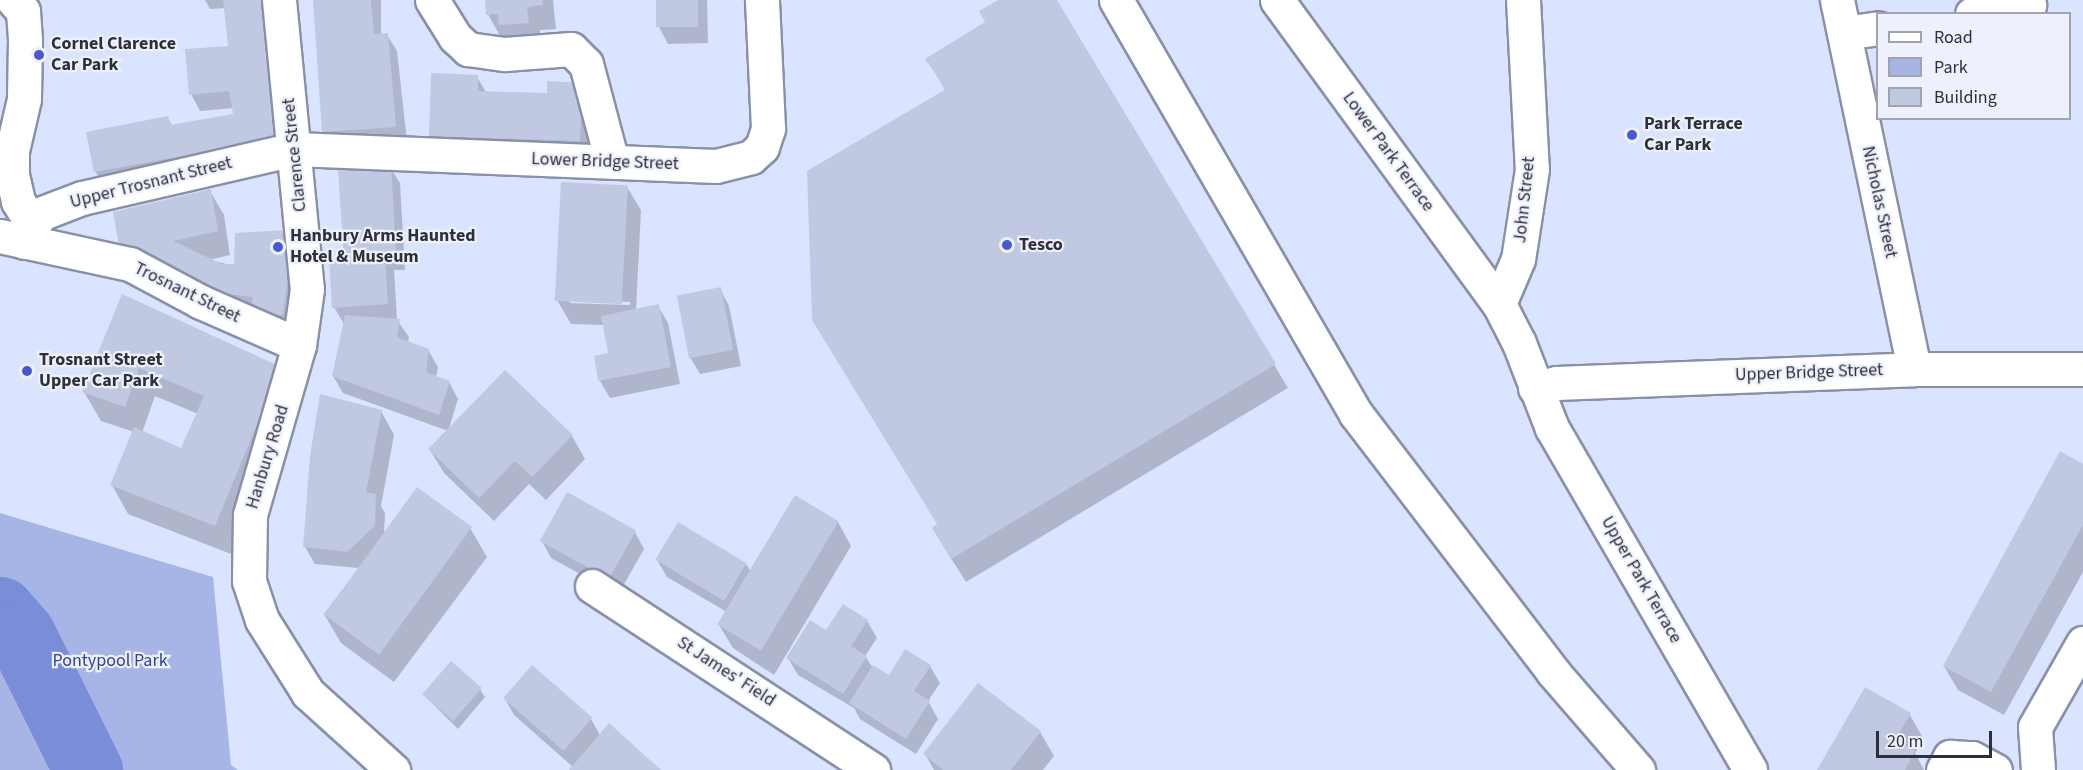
<!DOCTYPE html>
<html>
<head>
<meta charset="utf-8">
<style>
  body { margin:0 }
  #map { position:relative; width:2083px; height:770px; overflow:hidden; background:#dbe4fe; font-family:"Source Sans 3",sans-serif }
  div>[style] { position:absolute }
  [style*='--x'] { left:calc(var(--x)*1px); top:calc(var(--y)*1px); width:calc(var(--w)*1px); rotate:calc(var(--a)*1deg) }
  .green>* { inset:0; background:#a6b5e5 }
  .shadow>* { inset:0; background:#0003 }
  .river>* { height:69px; margin:-34.5px; padding:0 34.5px; transform-origin:34.5px; border-radius:34.5px; background:#798dd8 }
  .building>* { inset:0; background:#c0c8e2; transform-origin:0 0 }
  .roads { filter:drop-shadow(2px 0 #8991a9) drop-shadow(-2px 0 #8991a9) drop-shadow(0 2px #8991a9) drop-shadow(0 -2px #8991a9) }
  .minor>* { height:33px; margin:-16.5px; padding:0 16.5px; transform-origin:16.5px; border-radius:16.5px; background:#fff }
  .major>* { height:33px; margin:-16.5px; padding:0 16.5px; transform-origin:16.5px; border-radius:16.5px; background:#fff }
  .dots>* { width:16px; height:16px; translate:-50% -50%; box-sizing:border-box; border:3px solid #eef1fc; border-radius:50% }
  span { translate:-50% -50%; white-space:nowrap; text-align:center; line-height:1.15; -webkit-text-stroke:4.5px #eef1fc; paint-order:stroke }
  .poi-label { font-size:18px; color:#2d303a; font-weight:700 }
  .left { translate:0 -50%; text-align:left }
  .street-label { font-size:18px; color:#2d303a }
  .park-label { font-size:18px; color:#314198 }
  .legend { position:absolute; left:1876px; top:12px; width:195px; height:108px; box-sizing:border-box; background:#eef1fc; border:2px solid #a1a4ae; margin:0; padding:8px 10px; list-style:none; font-size:18px; color:#2d303a }
  .legend li { display:flex; align-items:center; gap:12px; height:30px }
  .legend b { width:30px; border:2px solid #a1a4ae }
  .scale { position:absolute; left:1876px; top:731px; width:116px; height:27px; box-sizing:border-box; border:3px solid #2d303a; border-top:0; padding-left:8px; font-size:18px; line-height:21px; white-space:nowrap; color:#2d303a; -webkit-text-stroke:4px #eef1fc; paint-order:stroke }
</style>
</head>
<body>
<div id="map">
  <div class="green">
    <i style="clip-path:polygon(0 513px,213px 577px,231px 765px,238px 770px,0 770px)"></i>
  </div>
  <div class="shadow">
    <i style="clip-path:polygon(205px 0,279px 0,292px 154px,105px 188px,95px 171px,168px 118px,172px 126px,235px 115px,234px 108px,200px 111px,191px 94px,229px 47px,226px 8px,210px 9px)"></i>
    <i style="clip-path:polygon(315px 0,381px 0,381px 35px,387px 35px,397px 51px,408px 150px,337px 156px,323px 132px)"></i>
    <i style="clip-path:polygon(487px 0,553px 0,556px 29px,540px 30px,541px 46px,501px 38px,488px 14px)"></i>
    <i style="clip-path:polygon(658px 0,707px 0,708px 43px,668px 44px,659px 27px)"></i>
    <i style="clip-path:polygon(1001px 0,1055px 0,1288px 388px,966px 582px,947px 552px,939px 525px,946px 91px,927px 59px,987px 22px)"></i>
    <i style="clip-path:polygon(477px 77px,486px 92px,592px 101px,589px 157px,440px 152px,430px 136px)"></i>
    <i style="clip-path:polygon(390px 167px,400px 183px,405px 270px,394px 270px,397px 320px,409px 337px,408px 343px,428px 350px,438px 367px,436px 378px,449px 382px,458px 399px,448px 431px,343px 393px,333px 376px,344px 324px,334px 307px,346px 258px)"></i>
    <i style="clip-path:polygon(evenodd,627px 187px,641px 210px,636px 310px,658px 306px,668px 323px,680px 384px,610px 398px,600px 381px,595px 357px,609px 354px,604px 325px,571px 324px,557px 300px,627px 187px,570px 300px,630px 302px,630px 305px,570px 303px,570px 300px)"></i>
    <i style="clip-path:polygon(210px 191px,224px 215px,230px 255px,209px 260px,235px 266px,286px 232px,294px 329px,135px 276px)"></i>
    <i style="clip-path:polygon(720px 289px,729px 306px,741px 366px,700px 374px,690px 357px)"></i>
    <i style="clip-path:polygon(evenodd,123px 296px,296px 397px,231px 554px,128px 514px,112px 485px,134px 432px,101px 421px,84px 392px,123px 296px,155px 396px,198px 414px,182px 450px,142px 433px,155px 396px)"></i>
    <i style="clip-path:polygon(381px 411px,394px 435px,381px 506px,385px 513px,384px 534px,470px 528px,487px 557px,394px 682px,341px 643px,324px 614px,359px 568px,315px 564px,305px 547px)"></i>
    <i style="clip-path:polygon(572px 436px,585px 459px,546px 500px,529px 484px,494px 521px,444px 473px,430px 450px)"></i>
    <i style="clip-path:polygon(2083px 465px,2083px 572px,2004px 715px,1958px 690px,1944px 666px)"></i>
    <i style="clip-path:polygon(838px 522px,851px 546px,774px 675px,733px 648px,719px 625px,727px 612px,667px 577px,657px 560px,746px 564px,751px 572px)"></i>
    <i style="clip-path:polygon(635px 532px,644px 549px,618px 595px,551px 558px,542px 541px)"></i>
    <i style="clip-path:polygon(867px 621px,877px 638px,865px 656px,873px 668px,889px 677px,930px 666px,940px 683px,928px 701px,938px 719px,916px 754px,860px 719px,854px 708px,798px 675px,788px 658px,826px 632px)"></i>
    <i style="clip-path:polygon(979px 685px,1040px 732px,1054px 756px,1043px 770px,934px 770px,925px 754px)"></i>
    <i style="clip-path:polygon(480px 689px,485px 697px,458px 729px,424px 695px)"></i>
    <i style="clip-path:polygon(505px 699px,591px 719px,600px 735px,658px 770px,571px 770px,573px 767px,514px 715px)"></i>
    <i style="clip-path:polygon(1910px 715px,1923px 738px,1915px 753px,1924px 770px,1819px 770px)"></i>
  </div>
  <div class="river">
    <i style="--x:0;--y:611;--w:32;--a:49"></i>
    <i style="--x:21;--y:635;--w:151;--a:63.6"></i>
  </div>
  <div class="building">
    <i style="clip-path:polygon(223px 0,272px 0,283px 138px,94px 172px,86px 132px,168px 116px,170px 125px,233px 114px,229px 91px,189px 95px,185px 49px,228px 46px)"></i>
    <i style="clip-path:polygon(313px 0,371px 0,374px 34px,388px 33px,396px 127px,322px 132px)"></i>
    <i style="clip-path:polygon(485px 0,543px 0,543px 5px,527px 7px,529px 23px,499px 25px,498px 14px,486px 15px)"></i>
    <i style="left:656px;top:0;width:42px;height:27px"></i>
    <i style="clip-path:polygon(998px 0,1057px 0,1276px 364px,951px 559px,932px 528px,937px 524px,812px 320px,807px 171px,946px 89px,925px 59px,985px 22px,979px 11px)"></i>
    <i style="clip-path:polygon(431px 73px,478px 75px,478px 91px,547px 93px,547px 81px,583px 83px,580px 141px,429px 136px)"></i>
    <i style="clip-path:polygon(391px 165px,396px 254px,385px 254px,388px 304px,332px 308px,329px 258px,344px 257px,338px 169px)"></i>
    <i style="left:561px;top:182px;width:67px;height:119px;rotate:3deg"></i>
    <i style="clip-path:polygon(211px 189px,218px 231px,173px 241px,222px 264px,234px 264px,235px 233px,287px 230px,289px 267px,283px 315px,250px 314px,253px 297px,219px 293px,120px 252px,113px 212px)"></i>
    <i style="left:721px;top:287px;width:64px;height:45px;rotate:79deg"></i>
    <i style="clip-path:polygon(122px 294px,281px 367px,215px 526px,110px 485px,134px 427px,181px 448px,204px 396px,139px 368px,125px 407px,82px 392px)"></i>
    <i style="clip-path:polygon(659px 304px,671px 367px,598px 381px,594px 356px,608px 353px,601px 316px)"></i>
    <i style="clip-path:polygon(345px 315px,400px 319px,397px 337px,429px 349px,426px 372px,450px 381px,439px 415px,332px 376px)"></i>
    <i style="clip-path:polygon(505px 370px,573px 435px,532px 477px,515px 461px,479px 498px,428px 449px)"></i>
    <i style="clip-path:polygon(320px 394px,382px 410px,366px 492px,376px 494px,375px 526px,347px 552px,303px 547px,310px 456px)"></i>
    <i style="clip-path:polygon(2060px 451px,2083px 464px,2083px 525px,1991px 692px,1943px 666px)"></i>
    <i style="left:417px;top:487px;width:68px;height:158px;rotate:36deg"></i>
    <i style="left:567px;top:492px;width:79px;height:56px;rotate:29deg"></i>
    <i style="left:795px;top:495px;width:51px;height:151px;rotate:31deg"></i>
    <i style="left:678px;top:522px;width:80px;height:44px;rotate:31deg"></i>
    <i style="clip-path:polygon(843px 604px,868px 620px,851px 646px,867px 656px,843px 694px,786px 658px,810px 620px,826px 630px)"></i>
    <i style="clip-path:polygon(905px 649px,931px 665px,914px 691px,930px 701px,906px 739px,849px 703px,873px 665px,889px 675px)"></i>
    <i style="left:451px;top:661px;width:41px;height:44px;rotate:41deg"></i>
    <i style="left:532px;top:665px;width:80px;height:44px;rotate:41deg"></i>
    <i style="clip-path:polygon(978px 683px,1041px 731px,1011px 770px,943px 770px,923px 754px)"></i>
    <i style="clip-path:polygon(1865px 687px,1911px 713px,1895px 740px,1915px 751px,1905px 770px,1817px 770px)"></i>
    <i style="clip-path:polygon(609px 723px,661px 770px,569px 770px)"></i>
  </div>
  <div class="roads">
    <div class="minor">
      <i style="--x:13;--y:0;--w:15;--a:48"></i>
      <i style="--x:23;--y:11;--w:29;--a:86"></i>
      <i style="--x:25;--y:40;--w:59;--a:91"></i>
      <i style="--x:24;--y:99;--w:53;--a:103"></i>
      <i style="--x:12;--y:151;--w:24;--a:90"></i>
      <i style="--x:12;--y:175;--w:27;--a:77"></i>
      <i style="--x:18;--y:201;--w:29;--a:59"></i>
      <i style="--x:279;--y:0;--w:290;--a:84.5"></i>
      <i style="--x:307;--y:289;--w:57;--a:98.1"></i>
      <i style="--x:299;--y:345;--w:177;--a:106.1"></i>
      <i style="--x:250;--y:515;--w:66;--a:90.9"></i>
      <i style="--x:249;--y:581;--w:41;--a:71.6"></i>
      <i style="--x:262;--y:620;--w:86;--a:57.8"></i>
      <i style="--x:308;--y:693;--w:115;--a:42.2"></i>
      <i style="--x:432;--y:0;--w:44;--a:58.1"></i>
      <i style="--x:455;--y:37;--w:18;--a:43"></i>
      <i style="--x:468;--y:49;--w:37;--a:8"></i>
      <i style="--x:505;--y:54;--w:66;--a:-4.3"></i>
      <i style="--x:571;--y:49;--w:21;--a:45"></i>
      <i style="--x:586;--y:64;--w:101;--a:75.1"></i>
      <i style="--x:1277;--y:0;--w:376;--a:53.9"></i>
      <i style="--x:1523;--y:0;--w:169;--a:87"></i>
      <i style="--x:1532;--y:169;--w:91;--a:98.8"></i>
      <i style="--x:1518;--y:259;--w:49;--a:112.9"></i>
      <i style="--x:1499;--y:304;--w:44;--a:62.9"></i>
      <i style="--x:1519;--y:343;--w:91;--a:68.8"></i>
      <i style="--x:1552;--y:428;--w:395;--a:59.9"></i>
      <i style="--x:1837;--y:0;--w:377;--a:78.2"></i>
      <i style="--x:1972;--y:14;--w:58;--a:-9"></i>
      <i style="--x:1844;--y:33;--w:34;--a:-8"></i>
      <i style="--x:0;--y:236;--w:133;--a:12.2"></i>
      <i style="--x:130;--y:264;--w:81;--a:28.2"></i>
      <i style="--x:201;--y:302;--w:107;--a:23.7"></i>
      <i style="--x:24;--y:242;--w:32;--a:-60"></i>
      <i style="--x:40;--y:214;--w:45;--a:-20.9"></i>
      <i style="--x:82;--y:198;--w:219;--a:-13"></i>
      <i style="--x:295;--y:149;--w:421;--a:2.3"></i>
      <i style="--x:716;--y:166;--w:36;--a:-14"></i>
      <i style="--x:751;--y:157;--w:15;--a:-42"></i>
      <i style="--x:762;--y:147;--w:20;--a:-72"></i>
      <i style="--x:768;--y:128;--w:128;--a:-92.7"></i>
      <i style="--x:1535;--y:388;--w:22;--a:-13"></i>
      <i style="--x:1556;--y:383;--w:358;--a:-2.2"></i>
      <i style="--x:1914;--y:369;--w:169;--a:0"></i>
      <i style="--x:592;--y:586;--w:336;--a:33.2"></i>
      <i style="--x:1943;--y:770;--w:15;--a:-62"></i>
      <i style="--x:1950;--y:757;--w:22;--a:3"></i>
      <i style="--x:1972;--y:758;--w:26;--a:28"></i>
      <i style="--x:2038;--y:770;--w:43;--a:-94"></i>
      <i style="--x:2035;--y:727;--w:97;--a:-60.3"></i>
    </div>
    <div class="major">
      <i style="--x:1116;--y:0;--w:479;--a:59.9"></i>
      <i style="--x:1356;--y:414;--w:325;--a:52.6"></i>
      <i style="--x:1553;--y:672;--w:130;--a:49.1"></i>
    </div>
  </div>
  <div class="dots">
    <i style="left:39px;top:55px;background:#465ace"></i>
    <i style="left:1632px;top:135px;background:#465ace"></i>
    <i style="left:1007px;top:245px;background:#465ace"></i>
    <i style="left:278px;top:247px;background:#465ace"></i>
    <i style="left:27px;top:371px;background:#465ace"></i>
  </div>
  <div class="poi-label">
    <span class="left" style="left:51px;top:55px">Cornel Clarence<br>Car Park</span>
    <span class="left" style="left:1644px;top:135px">Park Terrace<br>Car Park</span>
    <span class="left" style="left:290px;top:247px">Hanbury Arms Haunted<br>Hotel &amp; Museum</span>
    <span class="left" style="left:1019px;top:245px">Tesco</span>
    <span class="left" style="left:39px;top:371px">Trosnant Street<br>Upper Car Park</span>
  </div>
  <div class="street-label">
    <span style="left:1388px;top:152px;rotate:54deg">Lower Park Terrace</span>
    <span style="left:295px;top:155px;rotate:-96deg">Clarence Street</span>
    <span style="left:605px;top:162px;rotate:2deg">Lower Bridge Street</span>
    <span style="left:151px;top:183px;rotate:-14deg">Upper Trosnant Street</span>
    <span style="left:1525px;top:200px;rotate:-84deg">John Street</span>
    <span style="left:1879px;top:202px;rotate:78deg">Nicholas Street</span>
    <span style="left:187px;top:293px;rotate:26deg">Trosnant Street</span>
    <span style="left:1809px;top:373px;rotate:-2deg">Upper Bridge Street</span>
    <span style="left:268px;top:457px;rotate:-73deg">Hanbury Road</span>
    <span style="left:1641px;top:580px;rotate:60deg">Upper Park Terrace</span>
    <span style="left:726px;top:672px;rotate:33deg">St James' Field</span>
  </div>
  <div class="park-label">
    <span style="left:110px;top:661px">Pontypool Park</span>
  </div>
  <ul class="legend">
  <li><b style="height:8px;background:#fff"></b>Road</li>
  <li><b style="height:16px;background:#a6b5e5"></b>Park</li>
  <li><b style="height:16px;background:#c0c8e2"></b>Building</li>
  </ul>
  <div class="scale">20 m</div>
</div>
</body>
</html>
